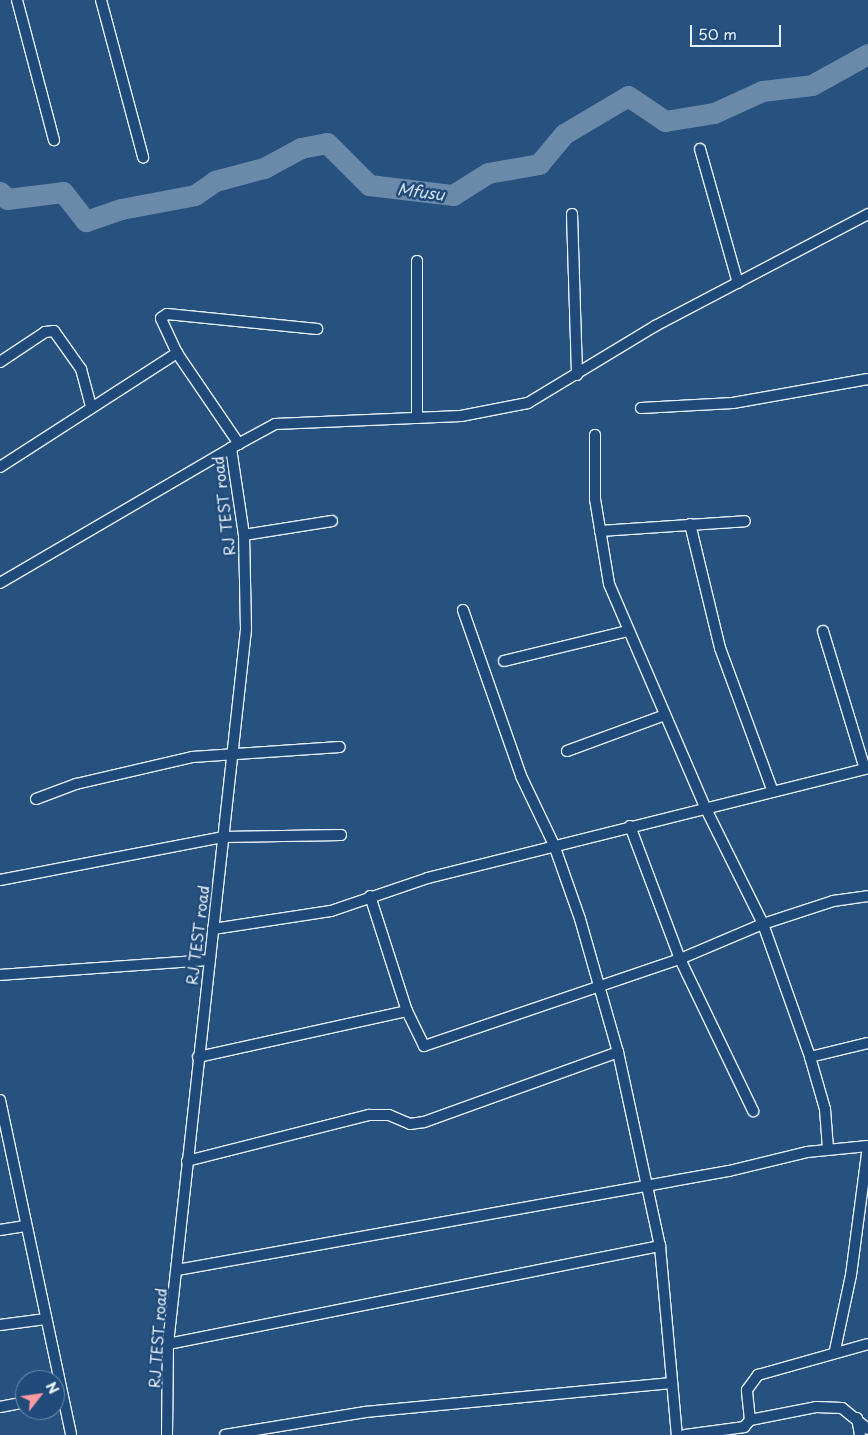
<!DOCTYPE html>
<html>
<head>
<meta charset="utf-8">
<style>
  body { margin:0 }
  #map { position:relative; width:868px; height:1435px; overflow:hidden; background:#27517f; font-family:"Playpen Sans",sans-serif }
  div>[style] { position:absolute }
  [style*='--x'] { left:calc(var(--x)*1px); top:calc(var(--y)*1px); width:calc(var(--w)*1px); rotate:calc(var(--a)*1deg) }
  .river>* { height:21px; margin:-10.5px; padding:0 10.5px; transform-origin:10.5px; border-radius:10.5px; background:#6b8aaa }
  .roads { filter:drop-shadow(1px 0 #e8f1f8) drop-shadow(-1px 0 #e8f1f8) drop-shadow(0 1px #e8f1f8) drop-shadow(0 -1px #e8f1f8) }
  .minor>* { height:10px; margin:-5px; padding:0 5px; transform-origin:5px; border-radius:5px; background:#1f4a7a }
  span { translate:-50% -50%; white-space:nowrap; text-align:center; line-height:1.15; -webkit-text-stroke:5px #1f4a7a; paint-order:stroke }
  .street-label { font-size:15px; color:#e8f1f8 }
  .water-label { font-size:16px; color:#d5e2ec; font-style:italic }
  .north { position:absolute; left:15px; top:1370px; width:50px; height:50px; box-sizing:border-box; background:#1f4a7a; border:1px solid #6f8dac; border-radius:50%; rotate:60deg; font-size:14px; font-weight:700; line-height:20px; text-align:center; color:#e8f1f8 }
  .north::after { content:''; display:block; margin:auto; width:18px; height:22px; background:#ff9aa2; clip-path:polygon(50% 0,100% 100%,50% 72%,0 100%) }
  .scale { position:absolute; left:690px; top:25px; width:91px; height:22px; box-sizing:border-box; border:2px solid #e8f1f8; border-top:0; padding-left:6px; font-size:15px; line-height:18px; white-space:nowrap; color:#e8f1f8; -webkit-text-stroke:4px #1f4a7a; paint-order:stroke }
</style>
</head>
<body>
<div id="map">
  <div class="river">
    <i style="--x:0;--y:192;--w:10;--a:45"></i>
    <i style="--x:7;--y:199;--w:56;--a:-7.1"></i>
    <i style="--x:63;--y:192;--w:37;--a:52"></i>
    <i style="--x:86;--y:221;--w:37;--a:-19"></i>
    <i style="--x:121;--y:209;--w:75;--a:-10.7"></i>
    <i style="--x:195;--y:195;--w:24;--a:-35"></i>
    <i style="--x:215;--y:181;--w:51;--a:-14.9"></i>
    <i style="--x:264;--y:168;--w:42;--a:-28.4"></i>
    <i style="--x:301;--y:148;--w:26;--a:-11"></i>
    <i style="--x:327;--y:143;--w:59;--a:45"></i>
    <i style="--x:369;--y:185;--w:85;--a:6.8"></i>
    <i style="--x:453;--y:195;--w:41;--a:-32.2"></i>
    <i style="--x:488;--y:173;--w:52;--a:-10"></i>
    <i style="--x:539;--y:164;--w:39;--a:-50"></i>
    <i style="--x:564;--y:134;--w:74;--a:-30.7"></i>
    <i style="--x:628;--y:96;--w:45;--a:34"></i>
    <i style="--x:665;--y:121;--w:50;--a:-9.3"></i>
    <i style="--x:714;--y:113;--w:53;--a:-24.6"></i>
    <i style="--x:762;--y:91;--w:50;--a:-6.8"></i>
    <i style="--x:812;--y:85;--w:64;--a:-29"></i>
  </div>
  <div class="roads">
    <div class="minor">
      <i style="--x:17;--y:0;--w:145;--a:75.2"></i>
      <i style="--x:101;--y:0;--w:163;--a:75"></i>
      <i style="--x:700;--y:149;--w:139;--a:74.2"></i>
      <i style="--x:572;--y:214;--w:161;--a:88.2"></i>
      <i style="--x:417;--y:261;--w:157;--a:90"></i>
      <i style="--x:0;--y:362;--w:54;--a:-33.7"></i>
      <i style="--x:45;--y:332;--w:9;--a:-6"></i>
      <i style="--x:54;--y:331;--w:47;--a:54.6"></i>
      <i style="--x:81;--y:369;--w:38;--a:75"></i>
      <i style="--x:641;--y:408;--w:92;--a:-3.1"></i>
      <i style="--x:733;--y:403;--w:137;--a:-10.1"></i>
      <i style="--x:595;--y:435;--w:64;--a:90"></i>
      <i style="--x:595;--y:499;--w:86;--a:80.6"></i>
      <i style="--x:609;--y:584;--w:243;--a:66.7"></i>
      <i style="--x:705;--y:807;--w:131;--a:63.6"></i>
      <i style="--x:763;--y:924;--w:141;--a:70.5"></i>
      <i style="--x:810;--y:1057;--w:54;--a:73.9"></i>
      <i style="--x:825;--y:1109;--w:40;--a:85.7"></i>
      <i style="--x:239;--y:444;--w:110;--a:-124.3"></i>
      <i style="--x:177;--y:353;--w:38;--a:-115"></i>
      <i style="--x:161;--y:318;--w:7;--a:-34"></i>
      <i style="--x:167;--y:314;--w:151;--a:5.7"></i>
      <i style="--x:0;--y:467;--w:211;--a:-32.8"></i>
      <i style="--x:690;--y:524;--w:128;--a:76.4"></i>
      <i style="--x:720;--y:648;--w:153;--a:69.8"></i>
      <i style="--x:600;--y:531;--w:145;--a:-3.9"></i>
      <i style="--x:244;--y:535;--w:89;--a:-9"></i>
      <i style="--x:0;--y:583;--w:268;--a:-30.3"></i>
      <i style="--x:463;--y:610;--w:176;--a:70.7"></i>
      <i style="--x:521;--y:776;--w:76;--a:64.4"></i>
      <i style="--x:554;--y:845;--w:78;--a:70.6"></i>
      <i style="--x:580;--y:919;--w:138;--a:74.1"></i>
      <i style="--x:618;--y:1052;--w:198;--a:77.8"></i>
      <i style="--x:660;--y:1246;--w:190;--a:84.9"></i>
      <i style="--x:823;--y:631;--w:144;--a:73.1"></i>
      <i style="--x:504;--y:661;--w:128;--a:-13.6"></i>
      <i style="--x:567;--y:751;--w:104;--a:-20.2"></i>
      <i style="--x:36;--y:799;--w:43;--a:-20.6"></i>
      <i style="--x:76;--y:784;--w:119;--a:-13.1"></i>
      <i style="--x:192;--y:757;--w:148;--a:-3.9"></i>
      <i style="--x:630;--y:826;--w:142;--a:69.4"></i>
      <i style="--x:680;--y:959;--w:169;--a:64.3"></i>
      <i style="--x:0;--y:880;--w:228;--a:-10.9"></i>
      <i style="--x:224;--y:837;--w:117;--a:-1"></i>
      <i style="--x:370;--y:896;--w:121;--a:72.2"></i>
      <i style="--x:407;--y:1011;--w:39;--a:64"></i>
      <i style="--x:424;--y:1046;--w:270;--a:-18.8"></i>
      <i style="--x:680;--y:959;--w:90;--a:-22.9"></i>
      <i style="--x:763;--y:924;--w:74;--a:-18.2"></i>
      <i style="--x:833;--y:901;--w:35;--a:-8"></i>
      <i style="--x:213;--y:929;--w:119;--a:-8.7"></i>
      <i style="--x:331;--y:911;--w:102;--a:-18.8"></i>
      <i style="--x:428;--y:878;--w:454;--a:-14"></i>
      <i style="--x:0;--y:975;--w:210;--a:-4.1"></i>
      <i style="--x:198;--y:1057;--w:214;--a:-12.4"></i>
      <i style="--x:810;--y:1057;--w:60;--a:-13.6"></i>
      <i style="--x:0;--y:1100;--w:342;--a:78"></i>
      <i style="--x:187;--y:1161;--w:188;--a:-14.2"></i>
      <i style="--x:369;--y:1115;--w:20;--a:0"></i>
      <i style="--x:389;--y:1115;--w:23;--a:23"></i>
      <i style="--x:410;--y:1124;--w:14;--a:-8"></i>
      <i style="--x:424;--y:1122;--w:206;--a:-19.8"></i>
      <i style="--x:0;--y:1230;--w:24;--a:-9"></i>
      <i style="--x:177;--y:1270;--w:561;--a:-10.17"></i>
      <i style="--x:729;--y:1171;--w:80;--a:-13.7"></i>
      <i style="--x:807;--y:1152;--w:61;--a:-5.6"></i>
      <i style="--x:868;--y:1146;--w:130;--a:97.5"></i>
      <i style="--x:851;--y:1275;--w:77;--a:102"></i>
      <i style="--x:0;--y:1325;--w:46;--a:-7.4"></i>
      <i style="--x:168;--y:1344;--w:502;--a:-11.27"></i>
      <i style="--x:0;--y:1407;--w:25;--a:-11"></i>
      <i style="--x:857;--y:1418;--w:17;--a:80"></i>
      <i style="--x:750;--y:1420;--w:30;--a:-96"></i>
      <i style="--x:747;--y:1390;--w:19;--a:-54"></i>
      <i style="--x:758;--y:1375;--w:114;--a:-15.7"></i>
      <i style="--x:167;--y:1435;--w:91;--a:-89.4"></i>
      <i style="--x:168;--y:1344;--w:719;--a:-83.77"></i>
      <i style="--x:246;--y:629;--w:94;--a:-91.2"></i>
      <i style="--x:244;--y:535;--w:88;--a:-98.5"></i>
      <i style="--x:231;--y:448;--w:50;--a:-28.6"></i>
      <i style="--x:275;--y:424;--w:186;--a:-2.5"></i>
      <i style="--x:461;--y:416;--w:68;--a:-11"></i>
      <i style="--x:528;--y:403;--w:149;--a:-31.2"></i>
      <i style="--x:655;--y:326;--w:241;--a:-27.7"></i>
      <i style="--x:225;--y:1435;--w:142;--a:-9.3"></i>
      <i style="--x:365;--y:1412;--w:308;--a:-5.4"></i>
      <i style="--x:685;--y:1435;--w:60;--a:-7.7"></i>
      <i style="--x:744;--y:1427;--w:9;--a:-49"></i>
      <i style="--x:750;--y:1420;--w:67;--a:-11.1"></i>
      <i style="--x:816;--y:1407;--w:26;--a:2"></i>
      <i style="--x:842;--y:1408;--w:33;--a:39"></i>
    </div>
  </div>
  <div class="street-label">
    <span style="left:223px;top:506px;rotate:-97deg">RJ TEST road</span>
    <span style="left:197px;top:935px;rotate:-83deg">RJ TEST road</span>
    <span style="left:157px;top:1338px;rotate:-86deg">RJ TEST road</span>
  </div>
  <div class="water-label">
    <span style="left:421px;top:191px;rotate:7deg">Mfusu</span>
  </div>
  <div class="north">N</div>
  <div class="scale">50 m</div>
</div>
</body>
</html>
